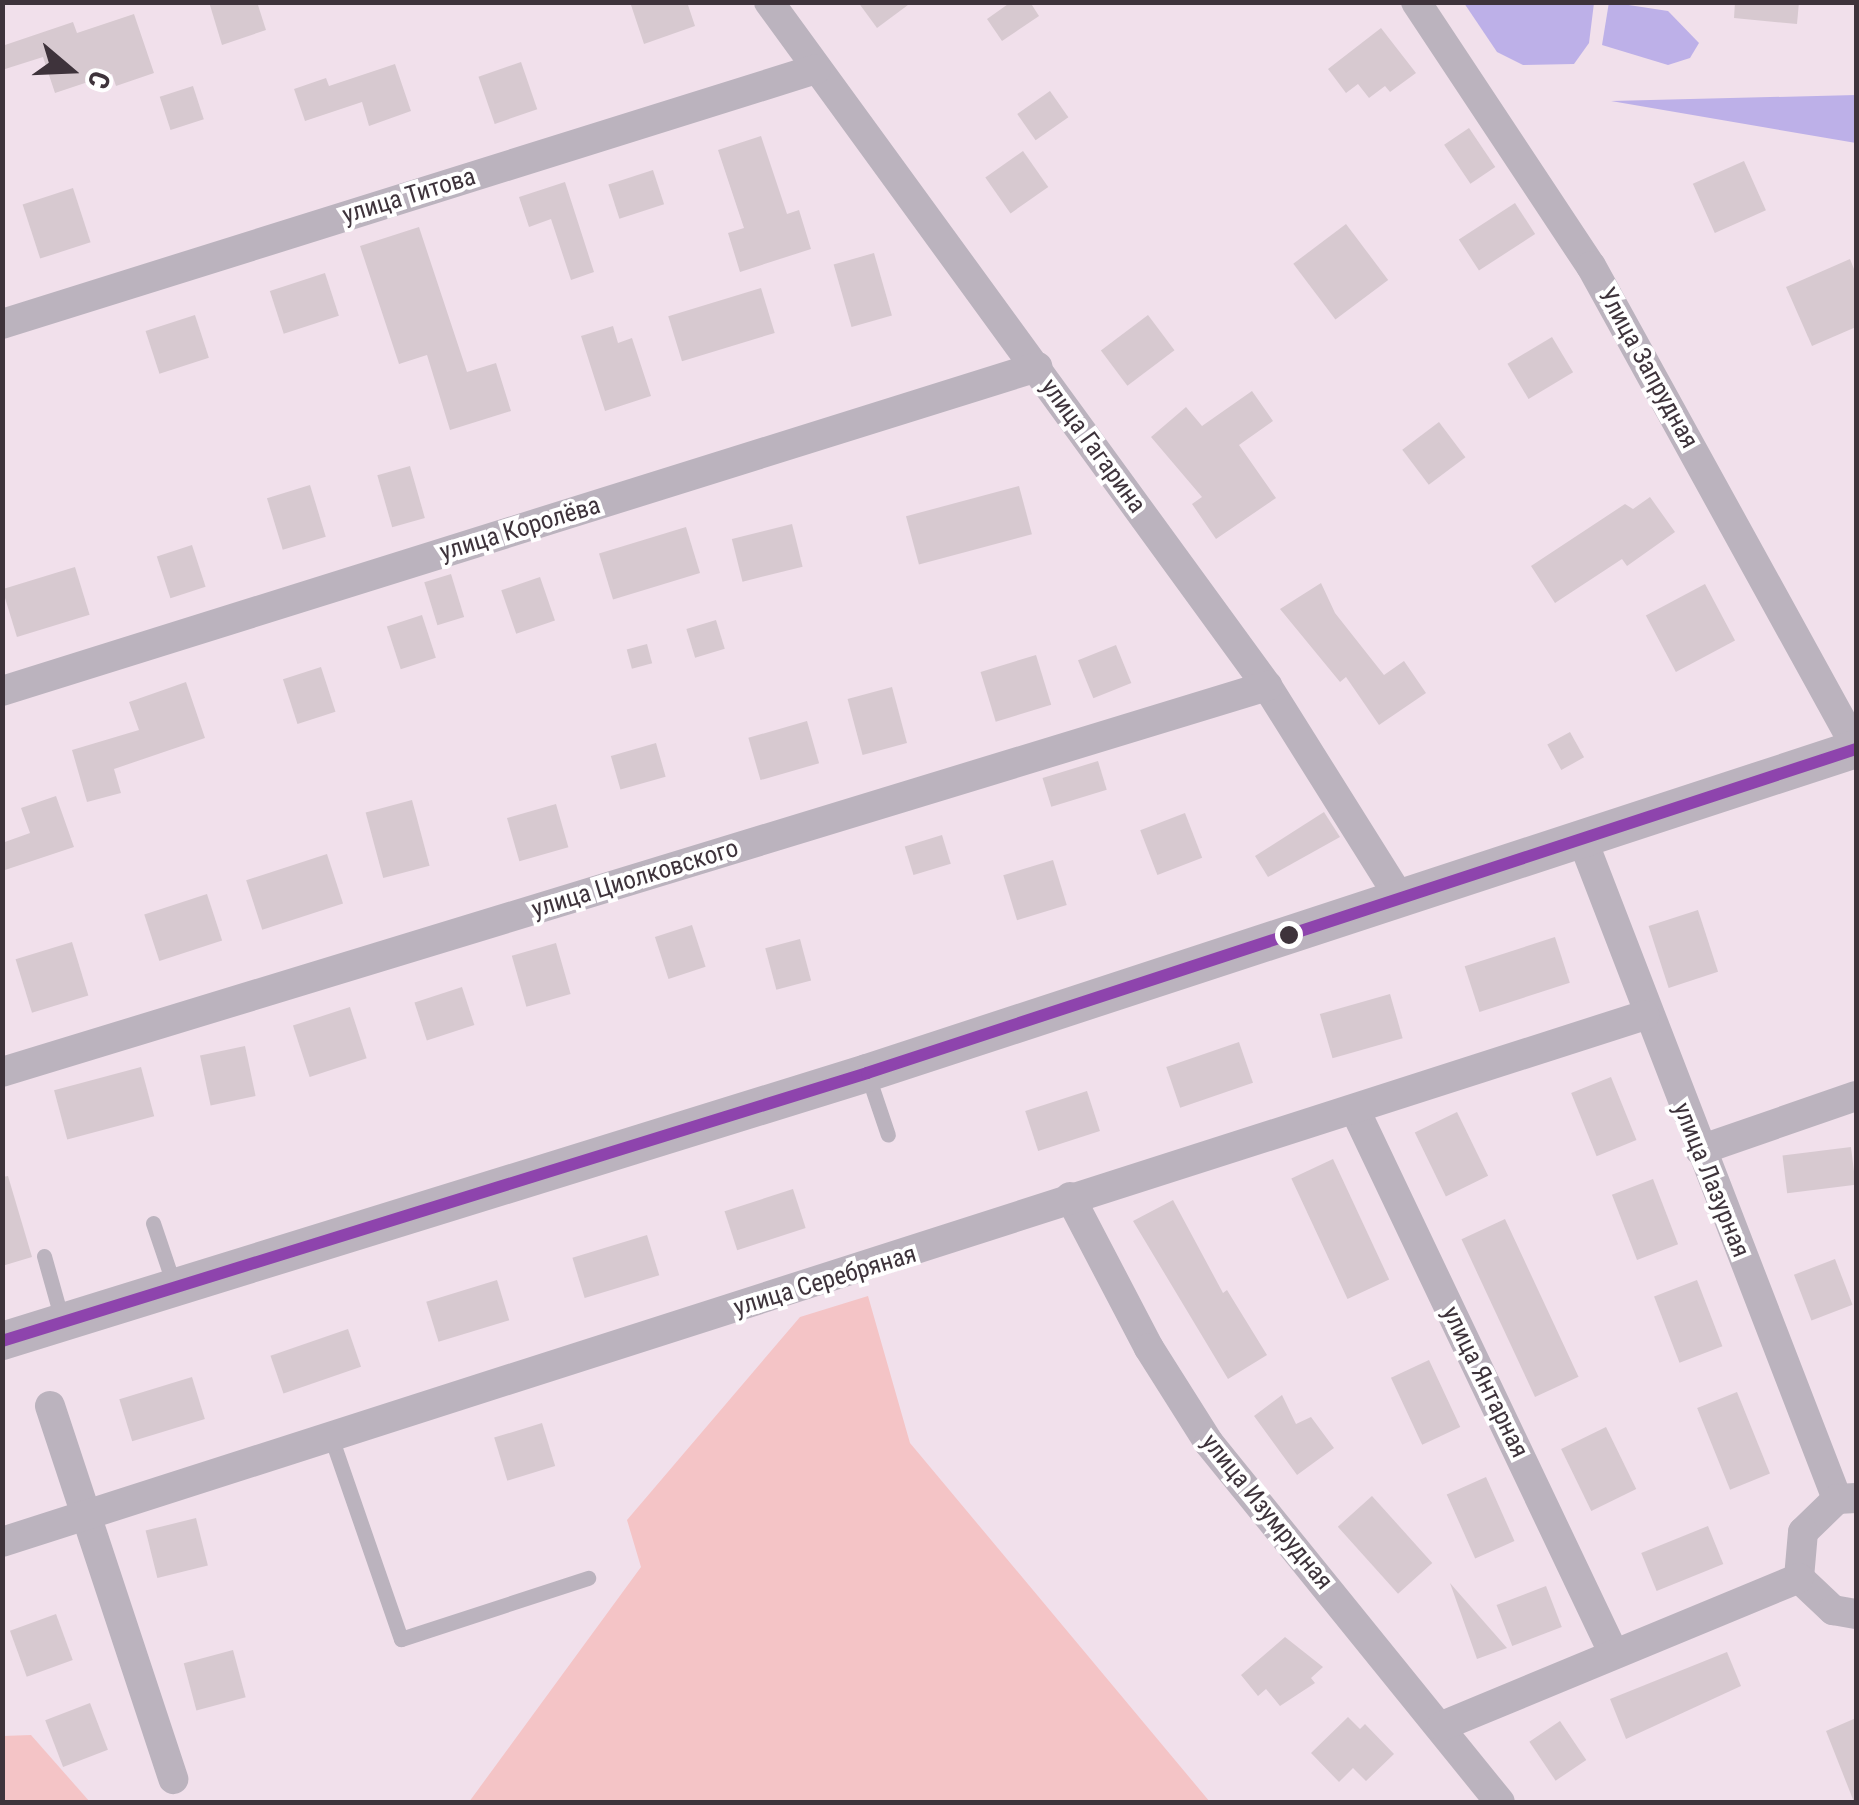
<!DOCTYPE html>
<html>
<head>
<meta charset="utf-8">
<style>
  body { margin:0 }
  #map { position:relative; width:1859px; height:1805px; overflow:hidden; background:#f1e0eb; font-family:"Roboto Condensed",sans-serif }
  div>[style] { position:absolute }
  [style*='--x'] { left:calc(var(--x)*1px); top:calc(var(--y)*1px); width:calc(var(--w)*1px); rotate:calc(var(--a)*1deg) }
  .green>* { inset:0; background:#f4c4c6 }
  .water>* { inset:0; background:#bdb0e8 }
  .building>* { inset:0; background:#d7c9d0; transform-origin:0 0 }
  .service>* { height:15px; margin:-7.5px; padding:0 7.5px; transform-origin:7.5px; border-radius:7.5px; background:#bbb3be }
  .minor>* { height:30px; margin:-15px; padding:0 15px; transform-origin:15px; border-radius:15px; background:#bbb3be }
  .tertiary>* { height:38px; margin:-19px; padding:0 19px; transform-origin:19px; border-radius:19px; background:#bbb3be }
  .bus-1>* { height:12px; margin:-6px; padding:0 6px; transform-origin:6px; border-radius:6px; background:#8e44ad }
  .dots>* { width:28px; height:28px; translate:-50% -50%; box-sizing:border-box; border:5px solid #fff; border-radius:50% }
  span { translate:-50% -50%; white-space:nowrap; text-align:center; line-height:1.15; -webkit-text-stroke:8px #fff; paint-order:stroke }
  .street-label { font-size:25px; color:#3e333b }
  .frame { position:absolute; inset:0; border:5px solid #3e333b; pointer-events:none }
  .north { position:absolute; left:20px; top:20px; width:100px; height:100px; -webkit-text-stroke:8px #fff; paint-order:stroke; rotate:109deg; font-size:28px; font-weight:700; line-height:40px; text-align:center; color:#3e333b }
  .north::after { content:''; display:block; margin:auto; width:35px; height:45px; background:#3e333b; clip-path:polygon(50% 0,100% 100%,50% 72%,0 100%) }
</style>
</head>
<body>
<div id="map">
  <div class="green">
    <i style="clip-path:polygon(868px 1296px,910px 1443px,1210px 1802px,469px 1802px,641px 1567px,627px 1520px,800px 1317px)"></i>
    <i style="clip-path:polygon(31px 1735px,90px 1802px,3px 1802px,3px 1736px)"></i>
  </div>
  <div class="water">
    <i style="clip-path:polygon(1609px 2px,1668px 11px,1699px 43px,1690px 58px,1668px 65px,1602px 45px)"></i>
    <i style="clip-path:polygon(1464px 3px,1594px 3px,1589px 43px,1574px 64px,1523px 65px,1497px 52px)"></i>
    <i style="clip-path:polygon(1856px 95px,1856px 143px,1611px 101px)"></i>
  </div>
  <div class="building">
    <i style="clip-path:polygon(209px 2px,257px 2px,266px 30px,222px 45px)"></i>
    <i style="clip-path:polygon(630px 2px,687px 2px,695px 26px,644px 44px)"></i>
    <i style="clip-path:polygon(858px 2px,912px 2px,877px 28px)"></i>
    <i style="clip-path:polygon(1011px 2px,1030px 2px,1039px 16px,1002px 41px,987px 19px)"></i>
    <i style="clip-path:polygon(1735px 2px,1799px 2px,1797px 24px,1734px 18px)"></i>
    <i style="clip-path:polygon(134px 14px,154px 73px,116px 86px,112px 74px,55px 93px,43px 57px,2px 70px,2px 46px,73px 22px,77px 33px)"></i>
    <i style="clip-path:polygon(1381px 28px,1416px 73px,1390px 92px,1385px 86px,1369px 98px,1358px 84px,1346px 93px,1328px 69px)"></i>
    <i style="left:521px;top:62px;width:50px;height:45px;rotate:71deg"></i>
    <i style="clip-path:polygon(395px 64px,411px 111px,369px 126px,362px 102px,305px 121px,294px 89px,326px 78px,329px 86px)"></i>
    <i style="left:193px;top:86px;width:35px;height:35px;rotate:72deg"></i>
    <i style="left:1050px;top:91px;width:32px;height:40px;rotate:55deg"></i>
    <i style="left:1469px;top:128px;width:47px;height:30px;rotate:56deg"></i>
    <i style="clip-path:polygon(761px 136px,787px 214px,799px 210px,811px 249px,740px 272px,728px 233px,744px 228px,718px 150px)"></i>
    <i style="left:1023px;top:151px;width:44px;height:46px;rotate:55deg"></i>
    <i style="left:1744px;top:161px;width:54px;height:56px;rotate:66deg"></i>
    <i style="left:653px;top:170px;width:36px;height:47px;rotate:72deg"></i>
    <i style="clip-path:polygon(565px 182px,594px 272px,571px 280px,551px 219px,529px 227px,519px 197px)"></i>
    <i style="left:73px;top:188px;width:57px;height:53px;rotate:72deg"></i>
    <i style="left:1515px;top:203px;width:37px;height:67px;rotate:57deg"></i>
    <i style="left:1346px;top:224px;width:70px;height:66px;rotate:53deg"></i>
    <i style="clip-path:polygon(419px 227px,467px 372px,496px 363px,511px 411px,450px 430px,427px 355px,399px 364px,360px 246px)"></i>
    <i style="left:874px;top:253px;width:65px;height:42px;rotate:74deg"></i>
    <i style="clip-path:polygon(1850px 259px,1856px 274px,1856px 327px,1812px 346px,1786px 287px)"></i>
    <i style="left:325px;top:273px;width:45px;height:58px;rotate:72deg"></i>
    <i style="left:761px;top:288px;width:47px;height:97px;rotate:73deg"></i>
    <i style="left:195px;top:315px;width:45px;height:52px;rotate:72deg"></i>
    <i style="left:1148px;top:315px;width:44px;height:59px;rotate:53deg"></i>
    <i style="clip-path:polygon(613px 326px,618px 343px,632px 338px,651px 396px,605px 411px,581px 336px)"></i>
    <i style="left:1552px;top:337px;width:41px;height:52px;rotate:59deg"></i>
    <i style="clip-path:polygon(1252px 391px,1273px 421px,1239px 445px,1276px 498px,1216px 539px,1192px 504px,1202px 497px,1151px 437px,1186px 407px,1202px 426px)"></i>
    <i style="left:1439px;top:422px;width:44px;height:46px;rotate:53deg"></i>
    <i style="left:410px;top:466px;width:54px;height:34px;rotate:74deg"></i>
    <i style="left:310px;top:485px;width:54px;height:45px;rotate:73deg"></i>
    <i style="left:1019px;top:486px;width:50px;height:117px;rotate:75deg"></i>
    <i style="clip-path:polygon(1650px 497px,1675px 532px,1627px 566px,1622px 559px,1555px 603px,1531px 566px,1625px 504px,1633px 509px)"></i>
    <i style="left:792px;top:524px;width:44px;height:62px;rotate:76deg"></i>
    <i style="left:686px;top:527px;width:48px;height:91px;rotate:73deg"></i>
    <i style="left:192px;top:545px;width:44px;height:37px;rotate:72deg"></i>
    <i style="left:75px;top:567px;width:50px;height:76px;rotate:73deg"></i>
    <i style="left:451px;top:574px;width:45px;height:28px;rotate:73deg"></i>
    <i style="left:540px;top:577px;width:46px;height:41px;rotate:71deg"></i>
    <i style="clip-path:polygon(1321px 583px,1335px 613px,1384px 675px,1404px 661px,1426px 693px,1379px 725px,1346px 677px,1340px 682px,1280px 609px)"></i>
    <i style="left:1705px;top:584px;width:64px;height:67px;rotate:62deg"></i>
    <i style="left:422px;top:615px;width:45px;height:37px;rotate:72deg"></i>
    <i style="left:716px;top:620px;width:30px;height:31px;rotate:73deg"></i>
    <i style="left:647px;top:644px;width:20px;height:21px;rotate:75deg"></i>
    <i style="left:1116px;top:645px;width:41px;height:41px;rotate:68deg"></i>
    <i style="left:1036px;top:655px;width:52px;height:58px;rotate:73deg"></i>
    <i style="left:321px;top:667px;width:47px;height:40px;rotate:72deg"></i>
    <i style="clip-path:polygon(186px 682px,205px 738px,114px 769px,121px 793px,87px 802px,72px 750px,139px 730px,129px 702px)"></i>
    <i style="left:892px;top:687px;width:58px;height:46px;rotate:75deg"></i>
    <i style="left:807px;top:721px;width:44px;height:61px;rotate:74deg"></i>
    <i style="left:1570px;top:732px;width:29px;height:26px;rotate:61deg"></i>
    <i style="left:656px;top:743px;width:35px;height:47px;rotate:74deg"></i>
    <i style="left:1098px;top:761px;width:30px;height:58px;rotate:73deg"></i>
    <i style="clip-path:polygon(56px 796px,74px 847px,2px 871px,2px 843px,30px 833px,21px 808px)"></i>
    <i style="left:412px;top:800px;width:68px;height:48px;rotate:75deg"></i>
    <i style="left:556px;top:804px;width:45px;height:51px;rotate:74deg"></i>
    <i style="clip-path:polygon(1324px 812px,1340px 837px,1268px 877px,1255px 856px)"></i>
    <i style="left:1185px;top:813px;width:48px;height:48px;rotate:69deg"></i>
    <i style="left:942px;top:835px;width:30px;height:39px;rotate:73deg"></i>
    <i style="left:327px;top:854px;width:52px;height:85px;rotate:72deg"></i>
    <i style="left:1053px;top:860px;width:47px;height:52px;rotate:73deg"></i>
    <i style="left:207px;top:894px;width:49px;height:66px;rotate:72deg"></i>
    <i style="left:1698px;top:910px;width:65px;height:52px;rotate:72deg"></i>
    <i style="left:692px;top:925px;width:44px;height:39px;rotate:72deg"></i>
    <i style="left:1555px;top:937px;width:48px;height:95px;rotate:72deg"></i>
    <i style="left:800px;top:939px;width:43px;height:36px;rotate:75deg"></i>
    <i style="left:72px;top:942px;width:56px;height:59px;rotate:73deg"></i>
    <i style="left:556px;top:943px;width:53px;height:46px;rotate:74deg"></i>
    <i style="left:462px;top:987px;width:40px;height:50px;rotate:72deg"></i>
    <i style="left:1390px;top:994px;width:46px;height:73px;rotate:74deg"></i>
    <i style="left:350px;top:1007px;width:54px;height:60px;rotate:72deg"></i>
    <i style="left:1239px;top:1042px;width:43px;height:77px;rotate:71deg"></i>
    <i style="left:245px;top:1046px;width:51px;height:46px;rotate:78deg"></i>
    <i style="left:141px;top:1067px;width:51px;height:90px;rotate:75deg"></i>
    <i style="left:1611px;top:1077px;width:68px;height:43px;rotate:68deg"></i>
    <i style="left:1087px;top:1091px;width:42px;height:65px;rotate:72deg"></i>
    <i style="left:1457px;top:1112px;width:71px;height:47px;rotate:64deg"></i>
    <i style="left:1851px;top:1147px;width:38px;height:69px;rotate:83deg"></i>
    <i style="left:1333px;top:1159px;width:133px;height:46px;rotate:65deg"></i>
    <i style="clip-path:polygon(8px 1176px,32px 1257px,2px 1266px,2px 1177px)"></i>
    <i style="left:1653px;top:1179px;width:70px;height:44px;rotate:69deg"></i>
    <i style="left:793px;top:1189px;width:41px;height:72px;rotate:72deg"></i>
    <i style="clip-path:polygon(1173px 1200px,1223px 1293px,1227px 1290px,1267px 1355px,1228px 1379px,1133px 1221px)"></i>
    <i style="left:1505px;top:1219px;width:174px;height:48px;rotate:65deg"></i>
    <i style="left:647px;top:1235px;width:42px;height:78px;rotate:73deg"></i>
    <i style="left:1835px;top:1259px;width:49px;height:44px;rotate:69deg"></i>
    <i style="left:497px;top:1280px;width:42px;height:74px;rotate:73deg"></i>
    <i style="left:1697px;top:1280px;width:71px;height:46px;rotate:69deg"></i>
    <i style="left:348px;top:1329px;width:40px;height:82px;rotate:71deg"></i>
    <i style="left:1429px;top:1360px;width:74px;height:42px;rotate:65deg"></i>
    <i style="left:192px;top:1377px;width:44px;height:76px;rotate:73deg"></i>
    <i style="left:1737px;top:1392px;width:88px;height:43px;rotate:68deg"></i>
    <i style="clip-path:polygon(1282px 1395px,1296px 1424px,1311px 1417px,1334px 1448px,1297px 1475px,1254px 1416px)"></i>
    <i style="left:542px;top:1423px;width:45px;height:50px;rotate:73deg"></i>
    <i style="left:1606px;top:1427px;width:69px;height:50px;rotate:64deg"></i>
    <i style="left:1486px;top:1477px;width:70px;height:43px;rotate:66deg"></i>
    <i style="left:1372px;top:1496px;width:90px;height:46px;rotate:48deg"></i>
    <i style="left:196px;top:1518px;width:49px;height:52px;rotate:76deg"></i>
    <i style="left:1708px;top:1526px;width:41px;height:72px;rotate:68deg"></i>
    <i style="clip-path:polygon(1450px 1583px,1507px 1648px,1477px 1659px)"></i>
    <i style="left:1546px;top:1586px;width:44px;height:53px;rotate:69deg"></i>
    <i style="left:56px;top:1614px;width:49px;height:49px;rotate:70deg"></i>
    <i style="clip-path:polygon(1285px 1637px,1323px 1667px,1311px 1678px,1315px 1683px,1280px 1706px,1266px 1689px,1258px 1696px,1241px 1675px)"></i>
    <i style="left:233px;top:1650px;width:49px;height:51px;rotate:75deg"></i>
    <i style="clip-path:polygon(1727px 1652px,1741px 1686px,1626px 1739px,1610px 1699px)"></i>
    <i style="left:90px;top:1703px;width:50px;height:48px;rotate:69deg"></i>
    <i style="clip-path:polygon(1348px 1717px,1360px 1729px,1365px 1724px,1394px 1754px,1366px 1781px,1353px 1768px,1339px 1782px,1311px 1753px)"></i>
    <i style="clip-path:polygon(1856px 1718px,1856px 1802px,1854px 1802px,1826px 1731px)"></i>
    <i style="left:1560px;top:1721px;width:47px;height:37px;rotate:56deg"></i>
  </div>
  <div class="service">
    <i style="--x:867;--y:1073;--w:65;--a:71.3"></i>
    <i style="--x:153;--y:1223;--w:65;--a:71.3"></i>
    <i style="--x:44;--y:1256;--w:66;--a:74.3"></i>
    <i style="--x:331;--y:1437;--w:214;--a:70.9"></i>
    <i style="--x:401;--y:1639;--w:197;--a:-18.1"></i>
  </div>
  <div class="minor">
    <i style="--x:769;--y:2;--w:846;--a:53.94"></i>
    <i style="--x:1267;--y:686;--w:254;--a:57.9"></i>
    <i style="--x:1416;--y:2;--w:317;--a:56.5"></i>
    <i style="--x:1591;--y:266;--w:549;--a:61.15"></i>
    <i style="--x:2;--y:324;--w:853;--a:-17.39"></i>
    <i style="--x:2;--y:691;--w:1085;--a:-17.38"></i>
    <i style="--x:1583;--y:841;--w:705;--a:68.89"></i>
    <i style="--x:1837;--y:1499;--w:19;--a:-3"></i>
    <i style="--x:2;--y:1072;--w:1323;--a:-16.97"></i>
    <i style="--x:1356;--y:1112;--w:598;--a:64.55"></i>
    <i style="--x:1700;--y:1150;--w:165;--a:-19.1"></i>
    <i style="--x:1070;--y:1197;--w:170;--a:62.4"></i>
    <i style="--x:1149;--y:1348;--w:112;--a:57.7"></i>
    <i style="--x:1209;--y:1443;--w:462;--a:51"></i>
    <i style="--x:50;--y:1406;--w:393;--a:71.7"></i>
    <i style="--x:1837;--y:1499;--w:47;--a:135.9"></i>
    <i style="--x:1803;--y:1532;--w:46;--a:95"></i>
    <i style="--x:1799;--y:1578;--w:47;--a:43.3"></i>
    <i style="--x:1833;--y:1610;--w:23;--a:10"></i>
    <i style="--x:2;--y:1542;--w:1725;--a:-17.78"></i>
    <i style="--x:1442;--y:1726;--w:386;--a:-22.5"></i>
  </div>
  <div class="tertiary">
    <i style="--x:2;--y:1341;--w:906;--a:-17.21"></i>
    <i style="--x:867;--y:1073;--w:1041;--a:-18.14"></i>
  </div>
  <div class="bus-1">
    <i style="--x:2;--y:1341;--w:906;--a:-17.21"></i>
    <i style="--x:867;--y:1073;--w:1041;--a:-18.14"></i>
  </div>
  <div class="dots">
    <i style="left:1289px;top:935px;background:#3e333b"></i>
  </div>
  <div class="street-label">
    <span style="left:409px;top:196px;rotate:-17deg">улица Титова</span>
    <span style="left:1648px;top:368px;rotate:61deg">Улица Запрудная</span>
    <span style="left:1093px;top:446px;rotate:54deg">улица Гагарина</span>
    <span style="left:520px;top:529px;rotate:-17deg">улица Королёва</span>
    <span style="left:635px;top:879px;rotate:-17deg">улица Циолковского</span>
    <span style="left:1711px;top:1180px;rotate:68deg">улица Лазурная</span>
    <span style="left:825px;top:1281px;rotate:-17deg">улица Серебряная</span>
    <span style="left:1485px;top:1382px;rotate:64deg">улица Янтарная</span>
    <span style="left:1267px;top:1512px;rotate:51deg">улица Изумрудная</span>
  </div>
  <div class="frame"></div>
  <div class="north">С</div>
</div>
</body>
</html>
